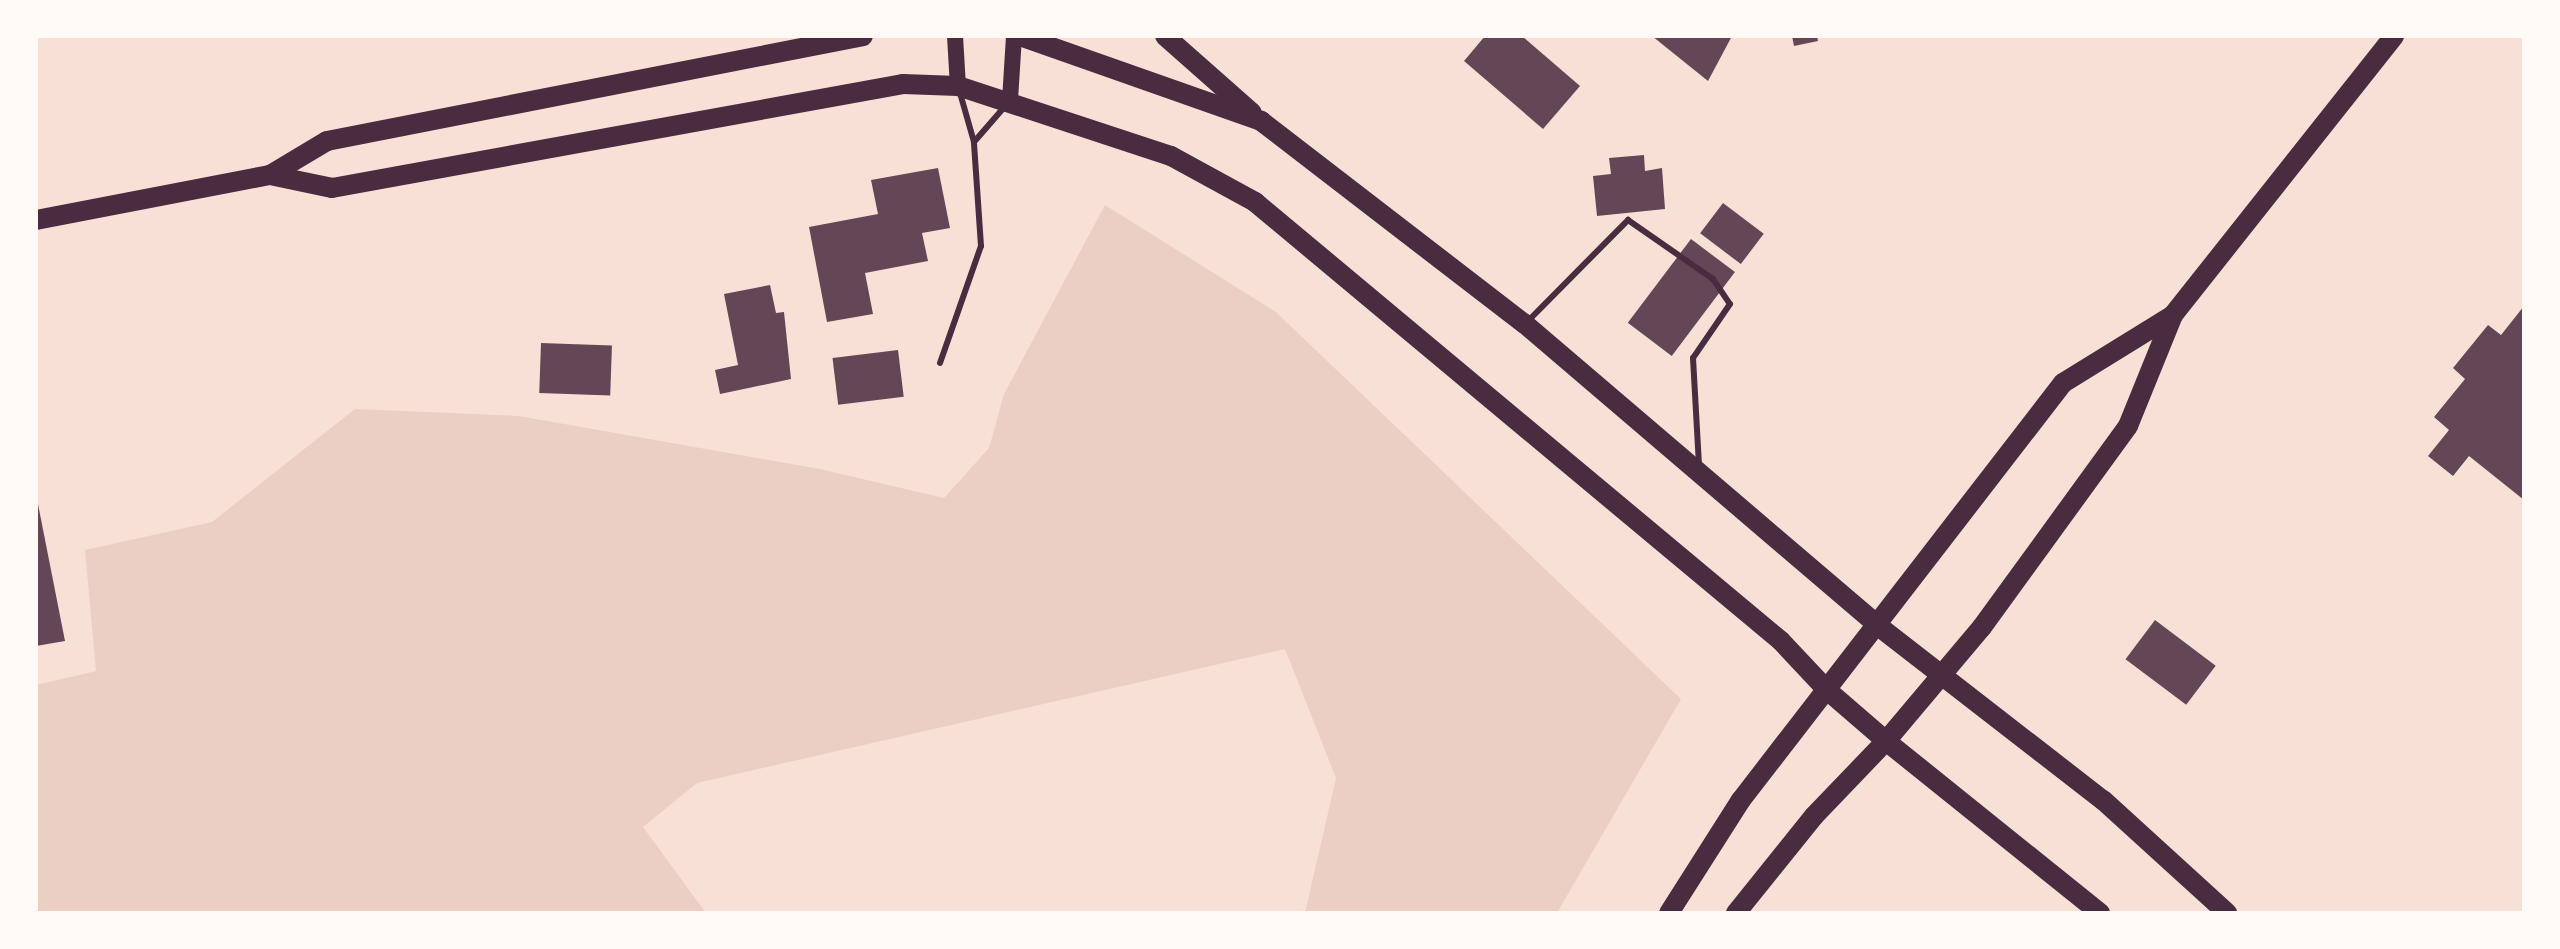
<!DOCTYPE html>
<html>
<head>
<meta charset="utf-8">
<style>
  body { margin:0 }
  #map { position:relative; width:2560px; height:949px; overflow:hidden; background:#f7e1d7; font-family:Commissioner,sans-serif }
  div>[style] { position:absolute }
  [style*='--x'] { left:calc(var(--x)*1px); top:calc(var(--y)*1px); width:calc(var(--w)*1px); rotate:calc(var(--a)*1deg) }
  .green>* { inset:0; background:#ebcfc5 }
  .building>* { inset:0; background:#644757; transform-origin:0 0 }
  .service>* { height:6px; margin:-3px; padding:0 3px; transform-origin:3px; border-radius:3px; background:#4a2c40 }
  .secondary>* { height:16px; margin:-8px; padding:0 8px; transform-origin:8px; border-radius:8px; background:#4a2c40 }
  .primary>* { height:20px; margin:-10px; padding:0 10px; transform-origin:10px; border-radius:10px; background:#4a2c40 }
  span { translate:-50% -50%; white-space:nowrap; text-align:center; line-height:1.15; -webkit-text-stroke:8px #fffaf5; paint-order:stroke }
  .frame { position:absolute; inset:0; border:38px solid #fffaf5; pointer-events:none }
</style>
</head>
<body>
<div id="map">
  <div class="green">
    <i style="clip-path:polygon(1105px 205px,1276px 312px,1681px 699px,1557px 913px,1305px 913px,1336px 778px,1285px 649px,697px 783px,643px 827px,706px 913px,36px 913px,36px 685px,96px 671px,85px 550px,212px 522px,355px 409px,519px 416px,820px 469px,944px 498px,989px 448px,1004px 394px)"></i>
  </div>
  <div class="building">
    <i style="clip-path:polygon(1485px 36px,1522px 36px,1580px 86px,1543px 129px,1464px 61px)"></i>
    <i style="clip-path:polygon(1652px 36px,1732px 36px,1708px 81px)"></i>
    <i style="clip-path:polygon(1792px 36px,1817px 36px,1818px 41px,1794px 46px)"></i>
    <i style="clip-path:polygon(1644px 155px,1645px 171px,1662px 168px,1665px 209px,1597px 216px,1593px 176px,1611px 174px,1609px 158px)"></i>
    <i style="clip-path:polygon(938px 168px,950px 228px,922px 233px,928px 261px,865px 273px,873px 314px,827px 322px,809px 227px,878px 214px,871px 180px)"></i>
    <i style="left:1723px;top:203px;width:51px;height:38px;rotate:37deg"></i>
    <i style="left:1691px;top:239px;width:55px;height:105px;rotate:37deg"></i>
    <i style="clip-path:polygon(770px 285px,776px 313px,784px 312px,791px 379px,720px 394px,715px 370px,738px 365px,724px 294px)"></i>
    <i style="clip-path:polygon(2524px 306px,2524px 500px,2469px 456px,2453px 476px,2428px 456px,2449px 430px,2434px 417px,2465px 379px,2453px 368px,2488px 325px,2501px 335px)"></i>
    <i style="left:541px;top:343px;width:71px;height:50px;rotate:2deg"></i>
    <i style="left:898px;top:350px;width:47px;height:66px;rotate:83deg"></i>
    <i style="clip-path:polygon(36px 494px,65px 641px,36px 646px)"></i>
    <i style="left:2155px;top:620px;width:76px;height:49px;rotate:37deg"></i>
  </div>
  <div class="service">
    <i style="--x:974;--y:142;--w:49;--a:-49.1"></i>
    <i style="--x:1529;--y:320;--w:141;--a:-45.3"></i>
    <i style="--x:1628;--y:220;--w:103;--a:34.8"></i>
    <i style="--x:1713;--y:279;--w:30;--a:56"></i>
    <i style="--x:1730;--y:304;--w:65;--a:124.4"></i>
    <i style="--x:1693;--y:358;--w:108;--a:86.8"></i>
    <i style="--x:940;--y:363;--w:124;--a:-70.7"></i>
    <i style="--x:981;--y:246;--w:104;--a:-93.9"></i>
    <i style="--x:974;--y:142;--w:51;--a:-105.9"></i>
  </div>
  <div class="secondary">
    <i style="--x:955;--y:36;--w:50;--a:86.6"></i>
    <i style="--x:1010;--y:100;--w:64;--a:-86.4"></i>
  </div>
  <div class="primary">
    <i style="--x:1020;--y:36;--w:256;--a:19.4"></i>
    <i style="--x:1261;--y:121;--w:333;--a:37.6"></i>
    <i style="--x:1525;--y:324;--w:463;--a:40.5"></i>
    <i style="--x:1877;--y:625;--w:286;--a:37.8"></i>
    <i style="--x:2103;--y:800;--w:168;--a:42.3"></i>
    <i style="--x:1165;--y:36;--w:116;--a:41.5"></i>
    <i style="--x:270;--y:175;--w:63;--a:11.8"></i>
    <i style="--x:332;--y:188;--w:580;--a:-10.32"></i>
    <i style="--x:903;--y:84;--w:55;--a:2.1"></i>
    <i style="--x:958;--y:86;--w:224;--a:18.2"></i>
    <i style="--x:1171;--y:156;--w:96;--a:28.7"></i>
    <i style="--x:1255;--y:202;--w:685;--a:39.85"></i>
    <i style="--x:1781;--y:641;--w:67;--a:46.8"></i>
    <i style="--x:1827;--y:690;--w:78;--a:40.8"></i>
    <i style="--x:1886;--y:741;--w:275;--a:38.8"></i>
    <i style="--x:36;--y:220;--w:238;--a:-10.9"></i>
    <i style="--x:270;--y:175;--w:66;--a:-30.8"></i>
    <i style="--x:327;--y:141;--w:546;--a:-11.08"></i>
    <i style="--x:1669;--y:913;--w:134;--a:-57.5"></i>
    <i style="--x:1741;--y:800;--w:527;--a:-52.33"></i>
    <i style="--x:2063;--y:383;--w:129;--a:-31.7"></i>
    <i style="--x:1736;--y:913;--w:124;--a:-51.2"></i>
    <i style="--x:1814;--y:816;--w:104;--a:-46.2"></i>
    <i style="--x:1886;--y:741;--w:149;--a:-49.9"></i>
    <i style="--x:1982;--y:627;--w:248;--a:-54"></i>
    <i style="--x:2128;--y:426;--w:120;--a:-67.9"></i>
    <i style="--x:2173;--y:315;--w:356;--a:-51.6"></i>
  </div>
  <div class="frame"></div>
</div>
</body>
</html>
